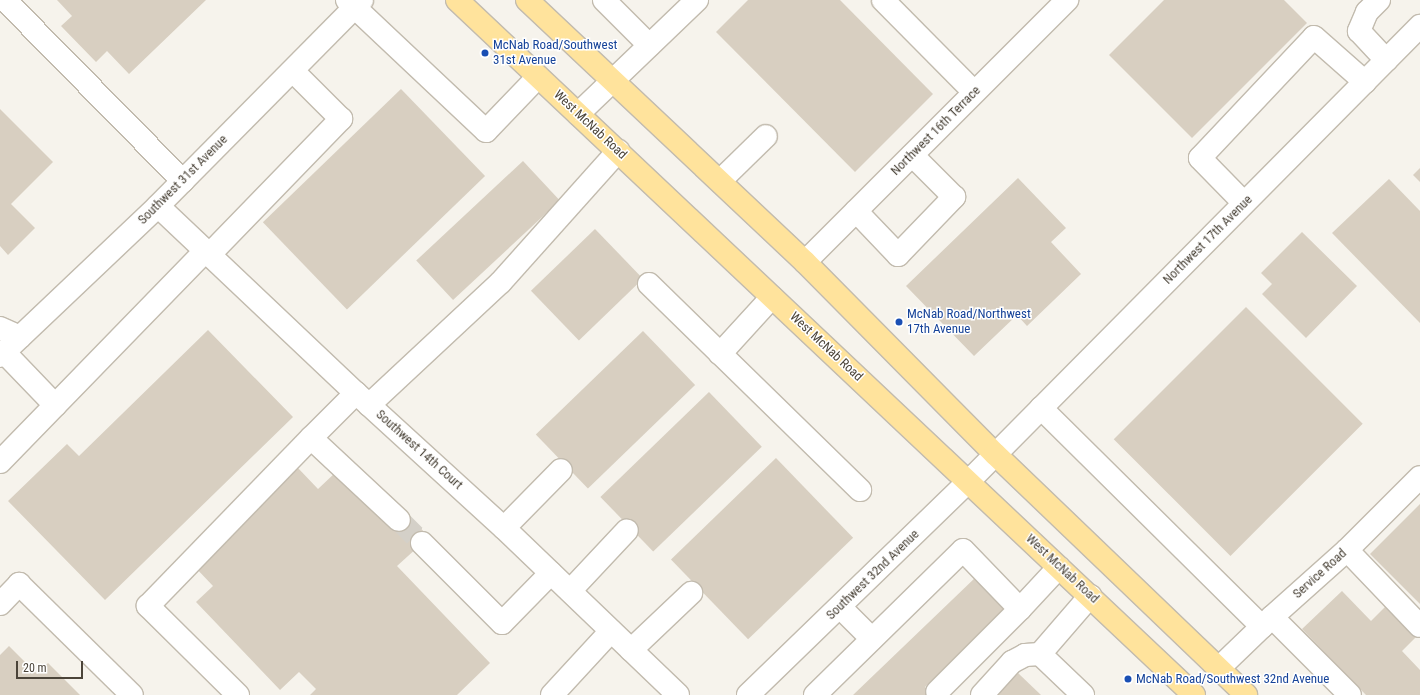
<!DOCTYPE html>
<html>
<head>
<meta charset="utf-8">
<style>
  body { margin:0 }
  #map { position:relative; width:1420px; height:695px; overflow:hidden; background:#f6f3ec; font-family:"Roboto Condensed",sans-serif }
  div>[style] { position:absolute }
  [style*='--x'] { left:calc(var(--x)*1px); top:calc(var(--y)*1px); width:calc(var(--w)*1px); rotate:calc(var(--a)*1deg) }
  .building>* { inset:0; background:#d8cfc1; transform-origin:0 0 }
  .minor-tunnel>* { height:22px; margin-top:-11px; transform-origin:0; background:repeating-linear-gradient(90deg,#d4d0c8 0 22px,transparent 0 33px) }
  .roads { filter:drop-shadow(1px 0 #c2bbae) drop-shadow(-1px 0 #c2bbae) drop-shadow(0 1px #c2bbae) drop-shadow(0 -1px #c2bbae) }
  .minor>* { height:22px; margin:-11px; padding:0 11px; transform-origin:11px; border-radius:11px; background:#fff }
  .major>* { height:22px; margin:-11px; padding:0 11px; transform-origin:11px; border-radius:11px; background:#ffe39c }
  .dots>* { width:11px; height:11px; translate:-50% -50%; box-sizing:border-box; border:2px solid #fff; border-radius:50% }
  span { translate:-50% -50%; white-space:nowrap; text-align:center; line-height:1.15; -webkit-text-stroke:3px #fff; paint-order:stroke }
  .transit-label { font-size:13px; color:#164399 }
  .left { translate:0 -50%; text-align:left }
  .street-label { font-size:13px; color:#4b4439 }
  .scale { position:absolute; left:16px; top:661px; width:67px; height:18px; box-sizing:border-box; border:2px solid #4b4439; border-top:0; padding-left:5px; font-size:12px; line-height:14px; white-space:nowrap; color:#4b4439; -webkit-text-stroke:3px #fff; paint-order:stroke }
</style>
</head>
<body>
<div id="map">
  <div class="building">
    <i style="clip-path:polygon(57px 0,206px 0,129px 74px,107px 51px,96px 62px,61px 26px,72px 16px)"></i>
    <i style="clip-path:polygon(748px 0,840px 0,933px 94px,855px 172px,716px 32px)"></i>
    <i style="clip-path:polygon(1164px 0,1284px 0,1307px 23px,1192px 138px,1109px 55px)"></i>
    <i style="left:401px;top:89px;width:121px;height:192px;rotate:46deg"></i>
    <i style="clip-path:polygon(0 109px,53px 162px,11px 204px,35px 228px,8px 255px,0 246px)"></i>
    <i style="left:523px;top:161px;width:54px;height:146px;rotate:47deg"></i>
    <i style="clip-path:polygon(1420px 168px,1420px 182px,1413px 175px)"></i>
    <i style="clip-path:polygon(1018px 178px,1066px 228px,1051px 242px,1081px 274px,1027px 326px,1017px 315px,974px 356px,906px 286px)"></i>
    <i style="clip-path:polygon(1389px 179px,1420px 211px,1420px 323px,1332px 233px)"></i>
    <i style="left:595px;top:229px;width:69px;height:89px;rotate:46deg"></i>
    <i style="clip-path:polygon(1302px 232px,1357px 286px,1306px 338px,1262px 294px,1272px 284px,1261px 273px)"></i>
    <i style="left:1246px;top:307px;width:165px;height:187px;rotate:45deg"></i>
    <i style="clip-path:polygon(208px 330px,293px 417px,105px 600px,8px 501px,67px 444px,79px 456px)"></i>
    <i style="left:643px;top:331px;width:75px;height:149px;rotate:46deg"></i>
    <i style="left:709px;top:392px;width:76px;height:151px;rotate:46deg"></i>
    <i style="left:776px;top:458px;width:111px;height:146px;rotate:46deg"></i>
    <i style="clip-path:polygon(298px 468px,318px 489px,336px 472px,391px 529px,407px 514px,429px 537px,397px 566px,490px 663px,457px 695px,310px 695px,316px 689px,299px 672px,280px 690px,196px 602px,213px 586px,194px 566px)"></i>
    <i style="clip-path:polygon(1420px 504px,1420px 604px,1370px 554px)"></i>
    <i style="clip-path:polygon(977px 576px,1007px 608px,925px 687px,933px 695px,853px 695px)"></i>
    <i style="clip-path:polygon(1342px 591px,1371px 621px,1387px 605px,1417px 636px,1402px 651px,1420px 670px,1420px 695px,1366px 695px,1302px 629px)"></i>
    <i style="clip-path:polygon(9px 646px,37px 674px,48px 663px,80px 695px,0 695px,0 655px)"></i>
    <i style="clip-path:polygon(1018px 673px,1041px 695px,996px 695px)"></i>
  </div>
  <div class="minor-tunnel">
    <i style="--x:399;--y:520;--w:33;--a:45"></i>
  </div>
  <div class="roads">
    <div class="minor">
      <i style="--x:5;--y:0;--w:254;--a:45.5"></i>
      <i style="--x:347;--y:0;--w:191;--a:43.3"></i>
      <i style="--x:486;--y:131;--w:75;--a:-46.1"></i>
      <i style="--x:604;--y:0;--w:64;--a:45"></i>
      <i style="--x:883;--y:0;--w:129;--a:45.3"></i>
      <i style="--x:1379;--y:0;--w:17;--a:135"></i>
      <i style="--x:1367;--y:12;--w:21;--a:113"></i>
      <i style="--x:1359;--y:31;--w:40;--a:47"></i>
      <i style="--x:578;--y:114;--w:165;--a:-43.8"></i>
      <i style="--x:720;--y:181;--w:64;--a:-44.4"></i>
      <i style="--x:1244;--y:203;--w:63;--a:-134.4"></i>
      <i style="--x:1200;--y:158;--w:166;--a:-46.7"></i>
      <i style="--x:1314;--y:37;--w:68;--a:41.4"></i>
      <i style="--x:158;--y:206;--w:272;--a:43.4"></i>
      <i style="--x:356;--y:393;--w:200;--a:42.4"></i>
      <i style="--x:504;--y:528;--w:241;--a:43.8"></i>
      <i style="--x:856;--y:211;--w:61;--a:46.3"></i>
      <i style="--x:898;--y:255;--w:81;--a:-46"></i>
      <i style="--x:954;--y:197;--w:59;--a:-135"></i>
      <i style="--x:209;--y:255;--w:190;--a:-45.9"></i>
      <i style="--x:341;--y:119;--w:68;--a:-135"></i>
      <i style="--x:805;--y:262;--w:371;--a:-45"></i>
      <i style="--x:649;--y:284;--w:295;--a:44.3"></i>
      <i style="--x:0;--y:328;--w:22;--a:24"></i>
      <i style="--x:4;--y:352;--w:74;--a:46.1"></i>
      <i style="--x:720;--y:354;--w:77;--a:-47.6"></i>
      <i style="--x:0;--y:356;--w:218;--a:-43.5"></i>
      <i style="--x:158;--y:206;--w:290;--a:-45.3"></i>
      <i style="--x:356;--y:393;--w:64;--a:135"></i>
      <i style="--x:311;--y:438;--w:120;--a:43"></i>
      <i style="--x:369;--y:405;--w:180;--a:-43"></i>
      <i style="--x:501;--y:282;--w:176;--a:-48.2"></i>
      <i style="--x:1041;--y:408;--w:311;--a:44.7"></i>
      <i style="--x:0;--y:462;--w:294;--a:-45.8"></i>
      <i style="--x:504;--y:528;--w:81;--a:-45.5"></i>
      <i style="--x:422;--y:543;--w:113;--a:45"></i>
      <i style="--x:502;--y:623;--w:70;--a:-45.6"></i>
      <i style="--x:1347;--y:550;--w:105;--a:46.2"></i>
      <i style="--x:570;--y:591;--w:83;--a:-46.9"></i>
      <i style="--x:0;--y:604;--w:28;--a:-46"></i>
      <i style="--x:19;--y:584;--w:158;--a:44.5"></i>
      <i style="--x:840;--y:607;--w:45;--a:45"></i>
      <i style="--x:1020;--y:609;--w:57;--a:-47.1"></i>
      <i style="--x:1272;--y:617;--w:110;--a:45"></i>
      <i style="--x:631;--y:650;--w:83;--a:-43.5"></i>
      <i style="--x:1218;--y:669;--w:75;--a:-43.9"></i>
      <i style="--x:1272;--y:617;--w:101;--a:-41.8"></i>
      <i style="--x:1347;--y:550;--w:103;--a:-45"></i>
      <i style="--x:238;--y:695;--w:127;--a:-135.3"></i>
      <i style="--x:148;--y:606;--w:234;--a:-45.9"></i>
      <i style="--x:552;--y:695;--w:87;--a:-47.3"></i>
      <i style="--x:748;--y:695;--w:308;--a:-44.1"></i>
      <i style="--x:969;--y:481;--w:641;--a:-45.25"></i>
      <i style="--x:815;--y:695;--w:207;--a:-44.4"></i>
      <i style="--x:963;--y:550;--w:82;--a:46"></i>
      <i style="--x:1020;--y:609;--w:117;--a:135"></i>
      <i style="--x:982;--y:695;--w:45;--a:-47.7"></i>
      <i style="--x:1012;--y:662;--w:15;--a:-28"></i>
      <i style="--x:1025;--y:655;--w:15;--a:-4"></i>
      <i style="--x:1083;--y:695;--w:59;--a:-136.4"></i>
      <i style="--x:1040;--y:654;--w:77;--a:-49.2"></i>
    </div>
    <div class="major">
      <i style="--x:457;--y:0;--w:1013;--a:43.32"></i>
      <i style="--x:527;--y:0;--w:382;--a:43.3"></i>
      <i style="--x:805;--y:262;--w:270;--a:45.3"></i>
      <i style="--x:995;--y:454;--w:348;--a:43.8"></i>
    </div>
  </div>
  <div class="dots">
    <i style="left:485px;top:53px;background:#1a4fb4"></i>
    <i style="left:899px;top:322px;background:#1a4fb4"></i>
    <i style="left:1128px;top:679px;background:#1a4fb4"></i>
  </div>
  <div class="transit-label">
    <span class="left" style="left:493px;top:53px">McNab Road/Southwest<br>31st Avenue</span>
    <span class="left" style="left:907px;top:322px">McNab Road/Northwest<br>17th Avenue</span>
    <span class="left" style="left:1136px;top:679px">McNab Road/Southwest 32nd Avenue</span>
  </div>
  <div class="street-label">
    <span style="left:590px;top:125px;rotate:43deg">West McNab Road</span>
    <span style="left:936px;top:131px;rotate:-45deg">Northwest 16th Terrace</span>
    <span style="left:183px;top:180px;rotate:-45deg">Southwest 31st Avenue</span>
    <span style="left:1208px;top:240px;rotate:-45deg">Northwest 17th Avenue</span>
    <span style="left:826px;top:347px;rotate:43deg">West McNab Road</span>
    <span style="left:419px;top:450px;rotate:42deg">Southwest 14th Court</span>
    <span style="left:1062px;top:569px;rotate:43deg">West McNab Road</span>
    <span style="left:1320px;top:574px;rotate:-42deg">Service Road</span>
    <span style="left:873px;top:575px;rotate:-44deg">Southwest 32nd Avenue</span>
  </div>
  <div class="scale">20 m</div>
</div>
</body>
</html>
